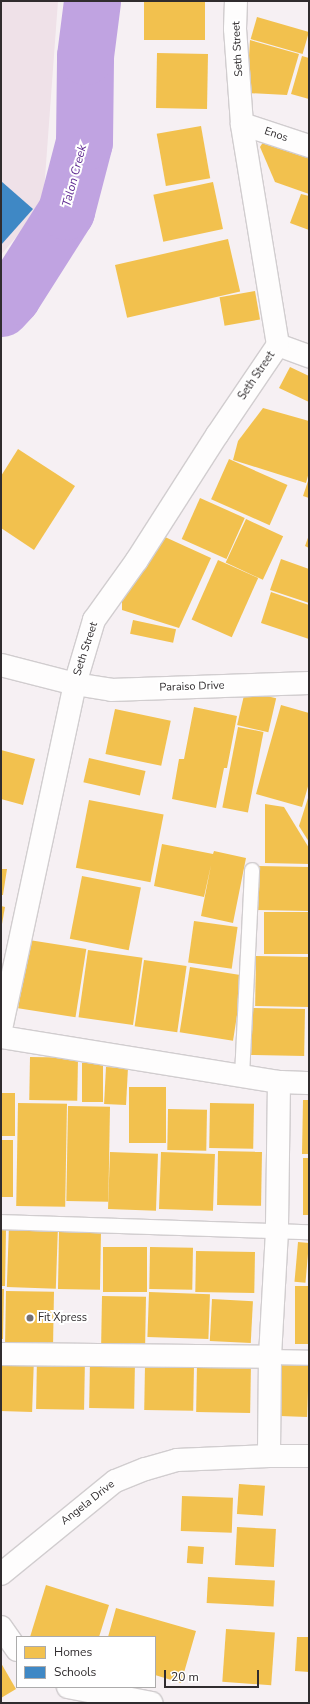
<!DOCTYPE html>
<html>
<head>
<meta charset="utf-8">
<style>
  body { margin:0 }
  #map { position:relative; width:310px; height:1704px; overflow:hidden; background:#f6f0f3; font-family:"Nunito Sans",sans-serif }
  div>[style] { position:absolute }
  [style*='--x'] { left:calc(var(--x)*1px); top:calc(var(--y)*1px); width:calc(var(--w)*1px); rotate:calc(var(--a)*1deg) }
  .built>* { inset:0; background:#efe1e8 }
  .homes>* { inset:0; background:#f2c14e; transform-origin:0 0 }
  .schools>* { inset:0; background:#3f88c5 }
  .river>* { height:57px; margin:-28.5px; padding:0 28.5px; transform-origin:28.5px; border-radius:28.5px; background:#c0a3e1 }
  .roads { filter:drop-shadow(1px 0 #d1cdcf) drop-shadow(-1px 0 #d1cdcf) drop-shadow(0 1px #d1cdcf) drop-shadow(0 -1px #d1cdcf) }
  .service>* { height:14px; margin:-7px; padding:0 7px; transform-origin:7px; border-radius:7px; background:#fefdfd }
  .minor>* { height:22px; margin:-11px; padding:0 11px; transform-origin:11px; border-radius:11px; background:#fefdfd }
  .tertiary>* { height:22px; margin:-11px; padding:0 11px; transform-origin:11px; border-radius:11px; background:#fefdfd }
  .dots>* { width:11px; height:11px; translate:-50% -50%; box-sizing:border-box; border:2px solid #fff; border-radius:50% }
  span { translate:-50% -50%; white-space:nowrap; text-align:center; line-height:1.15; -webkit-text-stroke:4px #fff; paint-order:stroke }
  .street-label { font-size:11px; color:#302c2e }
  .poi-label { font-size:11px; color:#302c2e }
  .left { translate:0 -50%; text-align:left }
  .water-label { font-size:12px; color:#612d93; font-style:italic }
  .frame { position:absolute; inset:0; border:2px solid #302c2e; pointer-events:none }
  .legend { position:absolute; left:16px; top:1636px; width:140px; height:52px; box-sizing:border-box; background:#fff; border:1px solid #acabab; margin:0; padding:5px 7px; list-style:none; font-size:12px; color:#302c2e }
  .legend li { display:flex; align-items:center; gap:8px; height:20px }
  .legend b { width:20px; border:1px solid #acabab }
  .scale { position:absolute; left:164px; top:1670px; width:95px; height:18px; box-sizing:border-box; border:2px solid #302c2e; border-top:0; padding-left:5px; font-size:12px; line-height:14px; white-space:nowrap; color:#302c2e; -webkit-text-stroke:3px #fff; paint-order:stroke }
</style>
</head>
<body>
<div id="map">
  <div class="built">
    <i style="clip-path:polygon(1px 1px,58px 1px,43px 205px,1px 255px)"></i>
  </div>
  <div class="homes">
    <i style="left:144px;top:1px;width:61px;height:39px"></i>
    <i style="left:257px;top:17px;width:54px;height:23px;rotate:16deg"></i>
    <i style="clip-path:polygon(250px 40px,299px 54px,287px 95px,247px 93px)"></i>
    <i style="left:157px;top:53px;width:51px;height:55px;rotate:1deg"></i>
    <i style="clip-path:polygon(302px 56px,309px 58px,309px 99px,291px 94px)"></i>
    <i style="left:201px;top:126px;width:53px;height:45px;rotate:80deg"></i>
    <i style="clip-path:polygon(267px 136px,309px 150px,309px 194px,275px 182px,260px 147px)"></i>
    <i style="left:213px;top:182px;width:48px;height:61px;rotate:78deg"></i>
    <i style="clip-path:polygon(301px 194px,309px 196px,309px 230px,290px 223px)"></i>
    <i style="left:228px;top:239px;width:54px;height:116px;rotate:77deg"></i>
    <i style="left:255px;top:291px;width:29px;height:36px;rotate:80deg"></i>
    <i style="clip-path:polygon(290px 367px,309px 376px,309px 402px,279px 388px)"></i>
    <i style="clip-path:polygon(263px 408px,309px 421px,309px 472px,306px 483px,233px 460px,238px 441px)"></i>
    <i style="clip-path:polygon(18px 449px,75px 486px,34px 550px,1px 528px,1px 476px)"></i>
    <i style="left:229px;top:459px;width:64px;height:44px;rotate:24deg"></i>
    <i style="clip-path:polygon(309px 478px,309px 498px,303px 496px)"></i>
    <i style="left:200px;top:498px;width:49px;height:45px;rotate:24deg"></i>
    <i style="left:246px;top:519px;width:41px;height:48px;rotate:25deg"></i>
    <i style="clip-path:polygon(309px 535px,309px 548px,305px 546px)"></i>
    <i style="clip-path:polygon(165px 537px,211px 558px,179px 628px,122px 610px,122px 600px)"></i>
    <i style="clip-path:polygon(281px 559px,309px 569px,309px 603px,270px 590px)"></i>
    <i style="left:218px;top:560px;width:44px;height:65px;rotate:24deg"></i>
    <i style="clip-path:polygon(271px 592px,309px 605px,309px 639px,261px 623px)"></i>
    <i style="left:133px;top:620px;width:44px;height:14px;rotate:12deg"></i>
    <i style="left:245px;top:691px;width:32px;height:35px;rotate:13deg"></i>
    <i style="clip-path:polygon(281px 705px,309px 713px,309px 783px,302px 807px,256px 794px)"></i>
    <i style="clip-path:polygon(194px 707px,237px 716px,227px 768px,224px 768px,216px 808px,172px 799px,179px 759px,184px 759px)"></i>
    <i style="left:115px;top:709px;width:57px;height:46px;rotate:12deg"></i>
    <i style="left:238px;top:727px;width:26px;height:82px;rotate:11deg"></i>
    <i style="clip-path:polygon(1px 750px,35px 759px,23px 805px,1px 799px)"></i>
    <i style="left:89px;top:758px;width:58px;height:25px;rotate:13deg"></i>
    <i style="clip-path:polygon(309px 795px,309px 842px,299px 826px)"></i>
    <i style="left:89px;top:800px;width:76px;height:69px;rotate:11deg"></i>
    <i style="clip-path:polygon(265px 804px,284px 807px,309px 848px,309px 864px,265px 863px)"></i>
    <i style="clip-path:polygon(162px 844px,213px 854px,214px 851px,246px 858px,233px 923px,201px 916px,211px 865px,204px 897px,154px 886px)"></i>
    <i style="left:258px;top:866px;width:51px;height:44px;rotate:1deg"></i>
    <i style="clip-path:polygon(1px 869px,7px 869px,3px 895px,1px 895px)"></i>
    <i style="left:82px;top:876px;width:60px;height:64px;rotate:11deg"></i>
    <i style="clip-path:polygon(1px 906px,5px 907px,2px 924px,1px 924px)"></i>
    <i style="left:264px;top:912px;width:45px;height:42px"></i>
    <i style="left:194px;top:921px;width:44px;height:42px;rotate:8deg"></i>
    <i style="left:29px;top:940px;width:58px;height:69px;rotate:9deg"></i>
    <i style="left:88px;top:950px;width:55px;height:68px;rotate:8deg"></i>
    <i style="left:256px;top:956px;width:53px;height:50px;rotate:1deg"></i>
    <i style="left:144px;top:960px;width:43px;height:67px;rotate:8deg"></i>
    <i style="left:190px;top:967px;width:54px;height:66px;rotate:9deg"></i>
    <i style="left:252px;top:1008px;width:53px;height:47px;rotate:1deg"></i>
    <i style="left:30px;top:1057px;width:48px;height:43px;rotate:1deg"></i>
    <i style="left:82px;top:1063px;width:21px;height:39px"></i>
    <i style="left:106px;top:1067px;width:22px;height:37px;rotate:3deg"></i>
    <i style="left:129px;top:1087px;width:37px;height:56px"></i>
    <i style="left:1px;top:1093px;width:14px;height:43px"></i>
    <i style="clip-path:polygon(303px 1100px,309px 1100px,309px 1154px,302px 1154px)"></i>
    <i style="left:18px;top:1103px;width:49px;height:103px;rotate:1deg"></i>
    <i style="left:210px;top:1103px;width:44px;height:45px;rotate:1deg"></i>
    <i style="left:68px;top:1106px;width:42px;height:95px;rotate:1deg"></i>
    <i style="left:168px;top:1109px;width:39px;height:41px;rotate:1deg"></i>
    <i style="left:1px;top:1140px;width:12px;height:57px"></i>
    <i style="left:218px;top:1151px;width:44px;height:54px;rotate:1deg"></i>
    <i style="left:110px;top:1152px;width:48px;height:57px;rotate:2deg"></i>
    <i style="left:161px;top:1152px;width:54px;height:57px;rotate:2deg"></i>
    <i style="left:303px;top:1158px;width:6px;height:57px"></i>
    <i style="left:9px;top:1225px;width:49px;height:62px;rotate:2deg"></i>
    <i style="clip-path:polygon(1px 1230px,6px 1230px,5px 1286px,1px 1286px)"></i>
    <i style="left:59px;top:1231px;width:42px;height:58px;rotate:1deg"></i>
    <i style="left:298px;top:1242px;width:11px;height:40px;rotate:5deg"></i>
    <i style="left:103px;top:1247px;width:44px;height:45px"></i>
    <i style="left:150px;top:1247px;width:43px;height:42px;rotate:1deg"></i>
    <i style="left:196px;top:1251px;width:59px;height:41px;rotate:1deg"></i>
    <i style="left:295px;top:1286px;width:14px;height:58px"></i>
    <i style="clip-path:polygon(1px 1289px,4px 1289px,3px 1339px,1px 1339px)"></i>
    <i style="left:6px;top:1291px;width:48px;height:53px;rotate:1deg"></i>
    <i style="left:149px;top:1292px;width:61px;height:45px;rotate:2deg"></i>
    <i style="left:102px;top:1296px;width:44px;height:52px;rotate:1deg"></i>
    <i style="left:212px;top:1299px;width:41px;height:42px;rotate:3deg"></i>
    <i style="left:1px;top:1357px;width:33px;height:54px;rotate:2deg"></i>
    <i style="left:37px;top:1357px;width:48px;height:52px;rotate:1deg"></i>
    <i style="left:90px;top:1360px;width:45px;height:48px;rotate:1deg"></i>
    <i style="left:282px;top:1362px;width:27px;height:54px;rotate:2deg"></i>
    <i style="left:197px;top:1363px;width:54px;height:49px;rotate:1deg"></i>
    <i style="left:145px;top:1365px;width:49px;height:45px;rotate:1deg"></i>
    <i style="left:239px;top:1484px;width:26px;height:30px;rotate:4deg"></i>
    <i style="left:182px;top:1496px;width:51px;height:35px;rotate:2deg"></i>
    <i style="left:237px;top:1527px;width:39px;height:38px;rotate:3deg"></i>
    <i style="left:188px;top:1546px;width:16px;height:17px;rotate:4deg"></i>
    <i style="left:208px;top:1577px;width:67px;height:26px;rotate:3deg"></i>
    <i style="clip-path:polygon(46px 1585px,109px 1605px,99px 1637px,30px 1637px)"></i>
    <i style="clip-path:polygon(116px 1608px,196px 1631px,181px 1683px,155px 1675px,155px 1637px,108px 1637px)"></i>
    <i style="left:226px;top:1629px;width:49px;height:53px;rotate:4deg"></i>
    <i style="clip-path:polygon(297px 1637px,309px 1637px,309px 1672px,295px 1671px)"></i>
    <i style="clip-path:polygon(1px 1663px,16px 1689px,1px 1698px)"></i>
  </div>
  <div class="schools">
    <i style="clip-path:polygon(1px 181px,33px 209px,1px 245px)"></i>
  </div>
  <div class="river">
    <i style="--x:1;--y:308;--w:16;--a:-47"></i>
    <i style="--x:12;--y:296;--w:101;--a:-57.6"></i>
    <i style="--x:66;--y:211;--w:71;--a:-75.4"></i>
    <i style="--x:84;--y:142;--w:86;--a:-89.3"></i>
    <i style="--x:85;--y:56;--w:55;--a:-82.7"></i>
  </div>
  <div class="roads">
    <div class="service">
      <i style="--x:242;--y:1076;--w:206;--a:-87.2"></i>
      <i style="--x:1;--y:1222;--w:308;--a:1.9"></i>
      <i style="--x:270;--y:1357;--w:39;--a:1"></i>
    </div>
    <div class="minor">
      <i style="--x:242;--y:124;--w:71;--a:18.2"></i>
      <i style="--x:278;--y:345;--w:33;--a:20"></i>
      <i style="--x:1;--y:665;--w:76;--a:14.4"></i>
      <i style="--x:75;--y:684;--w:36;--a:9"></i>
      <i style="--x:111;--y:690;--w:198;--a:-2"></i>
      <i style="--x:279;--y:1082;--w:30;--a:2"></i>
      <i style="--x:1;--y:1354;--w:269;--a:0.6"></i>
      <i style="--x:269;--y:1456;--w:40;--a:0"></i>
    </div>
    <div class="tertiary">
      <i style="--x:1;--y:1029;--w:353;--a:-77.9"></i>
      <i style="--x:75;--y:684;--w:67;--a:-73.5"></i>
      <i style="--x:94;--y:620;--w:74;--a:-54.4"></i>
      <i style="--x:137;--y:560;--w:148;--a:-57.4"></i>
      <i style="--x:217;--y:435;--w:109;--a:-55.9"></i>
      <i style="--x:278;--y:345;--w:224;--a:-99.3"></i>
      <i style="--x:242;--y:124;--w:95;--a:-94.2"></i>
      <i style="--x:235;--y:29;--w:28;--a:-88"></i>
      <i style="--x:1;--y:1037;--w:282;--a:9.2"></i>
      <i style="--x:279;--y:1082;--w:149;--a:90.8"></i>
      <i style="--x:277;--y:1231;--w:126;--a:93.2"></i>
      <i style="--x:270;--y:1357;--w:99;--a:90.6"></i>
      <i style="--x:269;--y:1456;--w:92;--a:177.5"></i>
      <i style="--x:177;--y:1460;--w:33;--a:164"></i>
      <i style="--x:145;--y:1469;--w:32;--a:158"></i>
      <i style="--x:115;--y:1481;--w:147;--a:140.8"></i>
      <i style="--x:1;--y:1627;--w:28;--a:55"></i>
      <i style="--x:68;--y:1687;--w:85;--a:10.9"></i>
    </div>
  </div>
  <div class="dots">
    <i style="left:30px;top:1318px;background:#757173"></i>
  </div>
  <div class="street-label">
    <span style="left:238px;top:49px;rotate:-93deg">Seth Street</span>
    <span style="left:276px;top:135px;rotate:18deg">Enos</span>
    <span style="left:257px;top:376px;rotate:-56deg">Seth Street</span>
    <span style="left:86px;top:649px;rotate:-72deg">Seth Street</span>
    <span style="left:192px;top:687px;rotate:-2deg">Paraiso Drive</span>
    <span style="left:88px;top:1503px;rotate:-38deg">Angela Drive</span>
  </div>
  <div class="poi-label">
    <span class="left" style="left:38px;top:1318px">Fit Xpress</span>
  </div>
  <div class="water-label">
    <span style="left:75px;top:176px;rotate:-75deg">Talon Creek</span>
  </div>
  <div class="frame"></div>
  <ul class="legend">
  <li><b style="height:11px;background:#f2c14e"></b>Homes</li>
  <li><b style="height:11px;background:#3f88c5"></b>Schools</li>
  </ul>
  <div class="scale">20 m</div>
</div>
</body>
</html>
